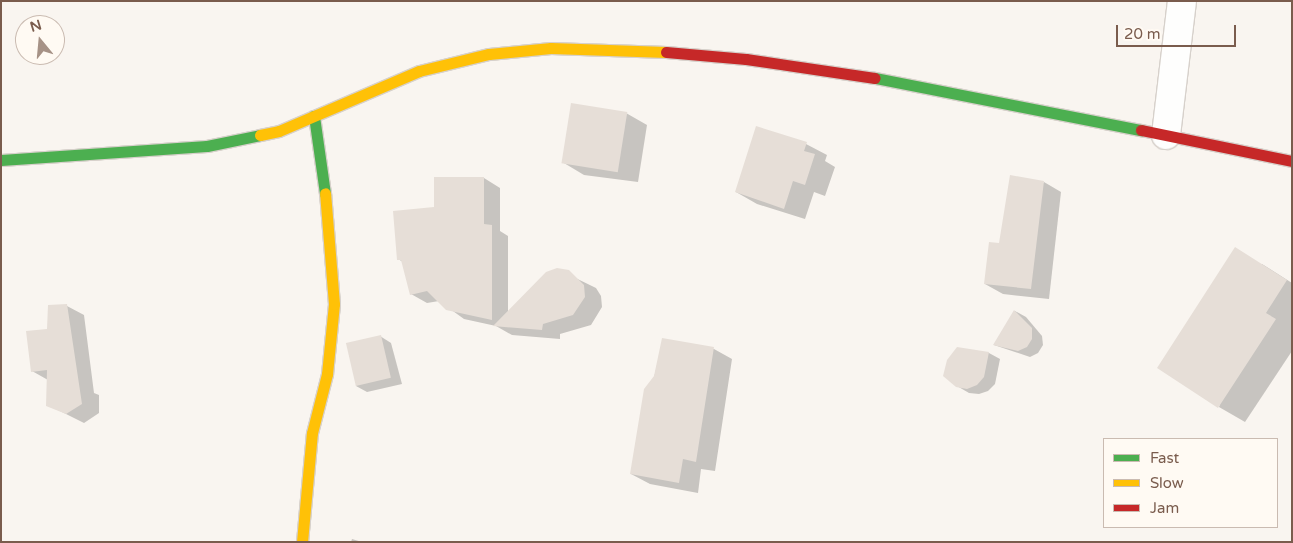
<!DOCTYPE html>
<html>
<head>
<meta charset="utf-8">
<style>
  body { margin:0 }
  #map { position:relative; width:1293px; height:543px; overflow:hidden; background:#f9f5f0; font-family:"Varela Round",sans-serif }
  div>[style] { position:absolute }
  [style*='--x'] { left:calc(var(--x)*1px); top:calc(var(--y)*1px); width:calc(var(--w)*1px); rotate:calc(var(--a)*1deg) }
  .shadow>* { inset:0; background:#0003 }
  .building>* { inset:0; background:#e6ded7; transform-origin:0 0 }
  .roads { filter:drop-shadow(1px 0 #d7d1cb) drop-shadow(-1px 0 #d7d1cb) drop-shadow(0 1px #d7d1cb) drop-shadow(0 -1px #d7d1cb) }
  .street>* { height:28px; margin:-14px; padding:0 14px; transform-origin:14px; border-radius:14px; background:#fefefd }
  .fast>* { height:11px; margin:-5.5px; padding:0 5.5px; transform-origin:5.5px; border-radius:5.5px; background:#4caf50 }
  .slow>* { height:11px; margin:-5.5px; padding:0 5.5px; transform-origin:5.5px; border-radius:5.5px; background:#ffc107 }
  .jam>* { height:11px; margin:-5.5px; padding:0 5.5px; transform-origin:5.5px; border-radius:5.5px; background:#c62828 }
  span { translate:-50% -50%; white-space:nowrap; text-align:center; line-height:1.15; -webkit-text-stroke:4px #fffaf3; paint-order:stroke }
  .frame { position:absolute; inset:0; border:2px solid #7a5c4d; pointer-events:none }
  .legend { position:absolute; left:1103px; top:438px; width:175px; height:90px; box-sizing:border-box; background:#fffaf3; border:1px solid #cabbb1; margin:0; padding:6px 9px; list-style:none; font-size:15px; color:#7a5c4d }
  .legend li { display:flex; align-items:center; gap:10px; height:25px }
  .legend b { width:25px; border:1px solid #cabbb1 }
  .north { position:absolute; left:15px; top:15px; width:50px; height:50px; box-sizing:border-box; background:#fffaf3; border:1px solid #cabbb1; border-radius:50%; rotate:343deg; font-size:14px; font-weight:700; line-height:20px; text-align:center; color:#7a5c4d }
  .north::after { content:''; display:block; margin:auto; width:18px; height:22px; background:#a69286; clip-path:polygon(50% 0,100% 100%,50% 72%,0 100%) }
  .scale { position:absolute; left:1116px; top:25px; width:120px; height:22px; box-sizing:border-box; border:2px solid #7a5c4d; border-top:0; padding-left:6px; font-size:15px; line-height:18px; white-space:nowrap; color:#7a5c4d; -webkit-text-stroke:4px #fffaf3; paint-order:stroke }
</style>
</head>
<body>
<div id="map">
  <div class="shadow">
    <i style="clip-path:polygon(626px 113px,647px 125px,638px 182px,584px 175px,564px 163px)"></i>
    <i style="clip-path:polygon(806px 144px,827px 155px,825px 161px,835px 167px,825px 196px,814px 192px,805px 219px,757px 204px,736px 192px)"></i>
    <i style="clip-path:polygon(484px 178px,500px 188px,500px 231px,508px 236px,508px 312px,557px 269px,596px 288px,601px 296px,602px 307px,591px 325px,560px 334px,560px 339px,512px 335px,496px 326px,464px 319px,439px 301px,427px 303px,411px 294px,403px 262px,398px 259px,435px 208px)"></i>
    <i style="clip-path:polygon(1044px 182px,1061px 192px,1049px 299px,1003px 294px,985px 284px,1000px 245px)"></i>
    <i style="clip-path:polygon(1262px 264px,1292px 283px,1292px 351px,1245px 422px,1219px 407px)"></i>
    <i style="clip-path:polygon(67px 306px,84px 315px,94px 393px,99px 395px,99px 413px,84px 423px,48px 405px,48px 380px,32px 371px,49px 330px)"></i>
    <i style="clip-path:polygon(1015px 311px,1026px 317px,1042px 336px,1043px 345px,1038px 353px,1030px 357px,994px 345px)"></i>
    <i style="clip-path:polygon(380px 336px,391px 343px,402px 384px,367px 392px,356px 386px)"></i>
    <i style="clip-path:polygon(663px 340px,714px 349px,732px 359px,715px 471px,701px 469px,698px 493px,650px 484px,631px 474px)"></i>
    <i style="clip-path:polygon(958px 348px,989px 353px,1000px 359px,995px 384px,988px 391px,979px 394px,969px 393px,957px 386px)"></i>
    <i style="clip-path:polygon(352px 539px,362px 542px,351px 542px)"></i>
  </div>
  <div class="building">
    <i style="left:571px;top:103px;width:57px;height:61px;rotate:9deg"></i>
    <i style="clip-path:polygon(756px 126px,807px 142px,804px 151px,815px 154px,805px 185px,793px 181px,784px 209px,735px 192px)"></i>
    <i style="clip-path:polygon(1010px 175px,1044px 181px,1031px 289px,984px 284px,989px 242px,999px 243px)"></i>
    <i style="clip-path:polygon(434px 177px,484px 177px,484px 224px,492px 225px,492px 320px,446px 310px,427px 291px,410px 295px,401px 260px,397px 260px,393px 211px,434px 207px)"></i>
    <i style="clip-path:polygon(1235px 247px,1287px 280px,1266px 313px,1276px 319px,1218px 408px,1157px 368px)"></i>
    <i style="clip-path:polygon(557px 268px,569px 270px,584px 285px,585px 297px,573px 315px,543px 324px,542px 330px,493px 326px,546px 272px)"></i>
    <i style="clip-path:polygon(67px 304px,82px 404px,66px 414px,46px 406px,47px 370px,31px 372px,26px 331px,47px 329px,48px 305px)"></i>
    <i style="clip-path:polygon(1014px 310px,1032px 328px,1032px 339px,1027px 347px,1018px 351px,993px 345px)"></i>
    <i style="left:381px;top:335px;width:44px;height:36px;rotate:77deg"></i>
    <i style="clip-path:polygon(662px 338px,714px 347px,696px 462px,683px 459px,679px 483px,630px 474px,644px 389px,654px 376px)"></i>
    <i style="clip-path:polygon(957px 347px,989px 352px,984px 377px,977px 385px,967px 389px,956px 387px,943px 376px,947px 360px)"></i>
  </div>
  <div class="roads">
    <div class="street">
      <i style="--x:1166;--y:135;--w:135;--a:-83.2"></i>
    </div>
    <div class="fast">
      <i style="--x:875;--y:78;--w:271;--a:11.1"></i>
      <i style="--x:314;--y:116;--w:78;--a:81.9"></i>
      <i style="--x:1;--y:160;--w:206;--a:-3.9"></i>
      <i style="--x:207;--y:146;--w:54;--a:-11.7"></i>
    </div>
    <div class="slow">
      <i style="--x:260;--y:135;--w:19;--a:-12"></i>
      <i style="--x:279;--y:131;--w:152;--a:-23.2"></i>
      <i style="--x:419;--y:71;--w:72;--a:-13.7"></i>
      <i style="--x:489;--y:54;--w:62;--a:-5.5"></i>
      <i style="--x:551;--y:48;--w:115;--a:2"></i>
      <i style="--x:302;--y:542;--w:109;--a:-84.8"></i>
      <i style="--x:312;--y:433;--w:61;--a:-75.7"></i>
      <i style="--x:327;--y:374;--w:70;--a:-84.3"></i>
      <i style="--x:334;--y:304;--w:111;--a:-94.6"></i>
    </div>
    <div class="jam">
      <i style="--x:666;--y:52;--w:80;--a:5"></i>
      <i style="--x:746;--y:59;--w:130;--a:8.4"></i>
      <i style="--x:1141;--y:130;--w:154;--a:11.6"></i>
    </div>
  </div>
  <div class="frame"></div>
  <ul class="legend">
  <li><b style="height:6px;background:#4caf50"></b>Fast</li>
  <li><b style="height:6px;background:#ffc107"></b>Slow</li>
  <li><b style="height:6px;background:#c62828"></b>Jam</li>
  </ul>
  <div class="north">N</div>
  <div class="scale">20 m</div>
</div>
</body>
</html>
